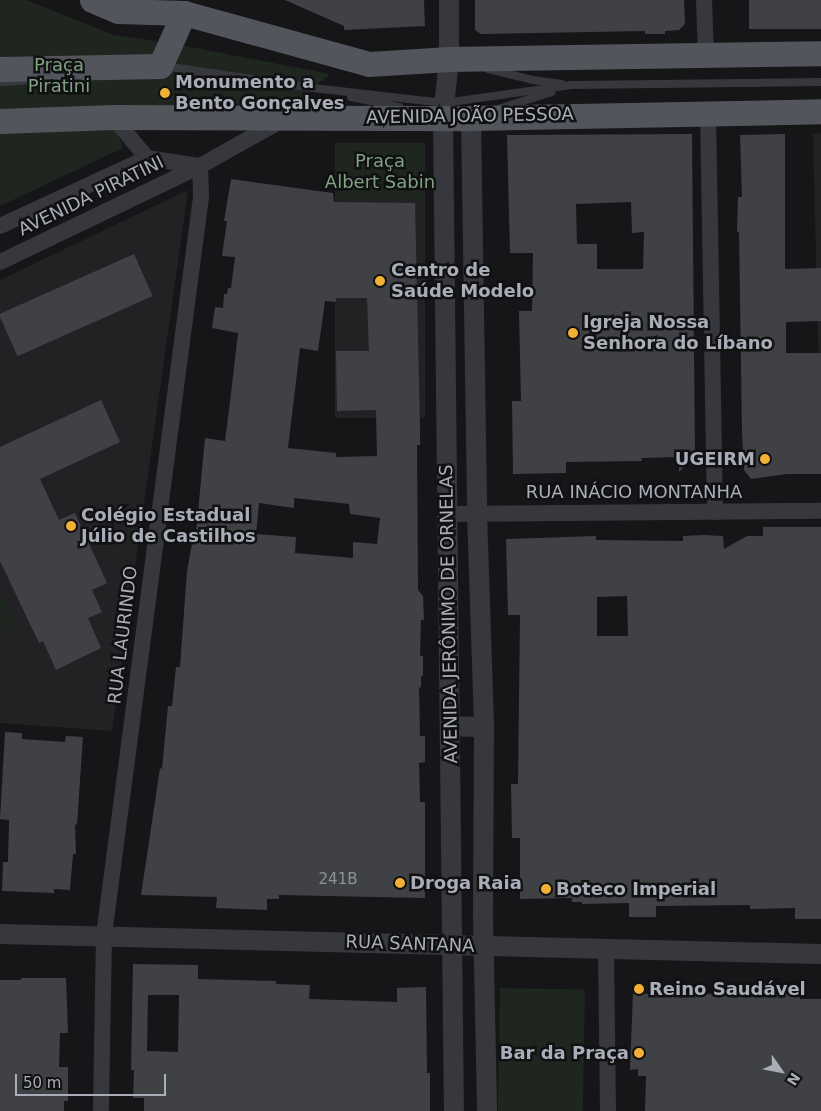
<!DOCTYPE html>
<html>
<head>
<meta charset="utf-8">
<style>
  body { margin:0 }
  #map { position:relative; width:821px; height:1111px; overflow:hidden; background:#161618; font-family:"DejaVu Sans",sans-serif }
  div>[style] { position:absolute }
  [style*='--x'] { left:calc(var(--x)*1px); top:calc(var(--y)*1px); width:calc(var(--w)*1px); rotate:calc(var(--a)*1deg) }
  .built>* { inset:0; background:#222225; transform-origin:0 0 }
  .green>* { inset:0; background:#1e261f; transform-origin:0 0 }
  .building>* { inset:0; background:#404145; transform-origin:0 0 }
  .service>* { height:8px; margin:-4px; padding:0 4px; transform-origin:4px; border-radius:4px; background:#37383d }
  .minor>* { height:16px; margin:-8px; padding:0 8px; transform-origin:8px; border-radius:8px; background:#37383d }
  .tertiary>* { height:20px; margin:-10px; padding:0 10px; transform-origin:10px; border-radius:10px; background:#37383d }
  .primary>* { height:25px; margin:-12.5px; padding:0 12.5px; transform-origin:12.5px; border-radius:12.5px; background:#53555c }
  .dots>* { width:14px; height:14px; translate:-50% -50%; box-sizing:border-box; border:2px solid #111113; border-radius:50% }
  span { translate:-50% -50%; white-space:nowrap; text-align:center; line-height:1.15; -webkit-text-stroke:5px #111113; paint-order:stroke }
  .number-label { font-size:15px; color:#8e929b }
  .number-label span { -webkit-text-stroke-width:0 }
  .park-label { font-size:18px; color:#7fa381 }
  .poi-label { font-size:18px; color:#a8adb8; font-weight:700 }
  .left { translate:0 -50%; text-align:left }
  .right { translate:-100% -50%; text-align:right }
  .street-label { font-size:18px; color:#a8adb8 }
  .north { position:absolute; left:756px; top:1046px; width:50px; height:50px; -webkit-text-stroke:4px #111113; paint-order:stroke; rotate:123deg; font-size:14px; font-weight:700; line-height:20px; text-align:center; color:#a8adb8 }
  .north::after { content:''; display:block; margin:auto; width:18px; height:22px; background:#a8adb8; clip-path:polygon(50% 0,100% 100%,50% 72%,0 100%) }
  .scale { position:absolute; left:15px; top:1074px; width:151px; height:22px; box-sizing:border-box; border:2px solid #a8adb8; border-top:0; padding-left:6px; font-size:15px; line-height:18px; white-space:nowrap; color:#a8adb8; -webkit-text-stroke:4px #111113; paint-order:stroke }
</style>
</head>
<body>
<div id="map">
  <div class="built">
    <i style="clip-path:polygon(821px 133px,821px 461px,813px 134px)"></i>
    <i style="left:425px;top:143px;width:275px;height:90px;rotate:90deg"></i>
    <i style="clip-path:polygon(188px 190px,112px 731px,0 723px,0 280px)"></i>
  </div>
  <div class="green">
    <i style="clip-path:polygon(0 0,26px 0,114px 35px,175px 44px,330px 74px,296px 103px,109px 106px,123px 148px,0 206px)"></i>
    <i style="left:425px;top:143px;width:57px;height:90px;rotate:90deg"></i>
    <i style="clip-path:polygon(0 589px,16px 624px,0 632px)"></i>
    <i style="left:500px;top:988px;width:85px;height:123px;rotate:1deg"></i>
  </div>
  <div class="building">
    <i style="clip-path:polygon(285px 0,424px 0,425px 26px,344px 30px,344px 26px)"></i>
    <i style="clip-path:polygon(475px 0,684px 0,685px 24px,679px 30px,665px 31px,665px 34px,645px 34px,645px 31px,481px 34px,475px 30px)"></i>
    <i style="left:749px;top:0;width:72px;height:29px"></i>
    <i style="clip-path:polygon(evenodd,692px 134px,695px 455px,679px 472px,679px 457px,641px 458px,642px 461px,566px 462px,566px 473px,513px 474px,512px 401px,521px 401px,519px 311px,532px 311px,533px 253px,510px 253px,507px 135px,692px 134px,631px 202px,632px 233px,644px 232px,643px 269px,597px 269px,597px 244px,577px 244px,576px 204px,631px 202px)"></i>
    <i style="clip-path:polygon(785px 134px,785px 269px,821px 268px,821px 321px,786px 322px,786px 353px,821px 353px,821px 474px,787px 474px,751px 479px,744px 470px,742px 432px,739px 232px,737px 232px,738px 197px,742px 197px,740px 135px)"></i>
    <i style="clip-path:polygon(evenodd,231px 179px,333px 193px,334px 202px,415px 203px,420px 428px,420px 445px,417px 445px,418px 590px,423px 596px,424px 620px,421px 620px,420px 656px,423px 656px,423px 676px,421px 676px,421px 687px,419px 688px,420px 736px,425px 736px,425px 762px,419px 763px,420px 802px,425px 802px,425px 898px,279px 895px,279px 899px,267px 899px,267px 910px,216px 908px,217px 897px,141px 895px,160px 768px,162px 769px,168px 706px,172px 706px,176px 667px,180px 667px,187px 571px,192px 544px,195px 544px,205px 438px,225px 441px,230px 402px,238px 333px,212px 328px,215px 307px,223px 308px,224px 294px,227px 294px,228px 288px,231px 288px,235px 257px,222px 256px,227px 221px,224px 221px,231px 179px,336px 298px,367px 298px,369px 351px,336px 351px,337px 411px,376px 410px,377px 456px,336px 457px,336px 453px,288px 448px,300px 348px,318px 351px,325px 301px,336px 302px,336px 298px,231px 179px,294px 498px,349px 504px,350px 514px,380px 518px,377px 544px,353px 542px,353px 558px,295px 553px,296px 537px,256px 534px,259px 503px,294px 508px,294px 498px)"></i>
    <i style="left:134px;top:254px;width:46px;height:148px;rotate:66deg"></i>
    <i style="clip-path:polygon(101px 400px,120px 442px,40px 479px,59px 520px,75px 513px,107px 583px,92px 590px,102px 612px,88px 618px,101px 648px,56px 670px,43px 641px,39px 643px,0 561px,0 447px)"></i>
    <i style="clip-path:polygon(evenodd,763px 527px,821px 527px,821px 919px,795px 919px,795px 908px,750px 909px,750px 905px,656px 906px,656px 917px,629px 917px,629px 903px,582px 904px,582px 902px,572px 902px,572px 898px,520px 899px,520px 838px,512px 838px,511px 784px,518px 784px,520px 615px,508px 615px,506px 539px,596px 536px,596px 540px,683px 541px,683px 536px,703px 535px,723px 536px,724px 549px,747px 536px,763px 536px,763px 527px,627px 596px,628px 636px,597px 636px,597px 597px,627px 596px)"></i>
    <i style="clip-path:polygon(5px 732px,22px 733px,22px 739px,65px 742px,66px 736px,83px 737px,77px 825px,75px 824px,76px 854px,73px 854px,70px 890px,54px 889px,54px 893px,2px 891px,3px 862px,8px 862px,9px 820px,0 819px)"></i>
    <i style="clip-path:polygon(evenodd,133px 964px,198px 965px,198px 979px,276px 981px,276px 984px,310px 985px,309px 999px,397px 1002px,397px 988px,426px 987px,427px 1073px,430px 1073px,430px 1111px,144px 1111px,144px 1098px,133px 1098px,134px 1070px,131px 1070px,133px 964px,148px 995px,179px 995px,178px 1052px,147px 1051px,148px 995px)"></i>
    <i style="clip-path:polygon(21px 978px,66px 978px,68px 1033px,60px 1033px,59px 1067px,68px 1067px,68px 1101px,64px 1101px,64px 1111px,0 1111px,0 980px,21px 980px)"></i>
    <i style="clip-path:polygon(652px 990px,729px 995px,729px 992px,800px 994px,800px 999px,821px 999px,821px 1111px,645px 1111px,646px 1076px,638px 1076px,638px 1069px,630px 1070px,633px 993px,652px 994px)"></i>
  </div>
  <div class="service">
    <i style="--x:164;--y:66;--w:151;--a:8.4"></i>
    <i style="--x:313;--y:88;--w:132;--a:6.5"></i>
    <i style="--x:444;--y:103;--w:129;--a:-8"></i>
    <i style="--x:572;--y:85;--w:249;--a:-0.7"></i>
    <i style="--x:488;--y:69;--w:46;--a:13.7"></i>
    <i style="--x:533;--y:80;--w:29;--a:8"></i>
    <i style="--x:0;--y:82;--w:59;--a:-2.9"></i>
    <i style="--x:351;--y:97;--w:49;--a:11.8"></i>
    <i style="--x:501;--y:108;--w:53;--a:-17.4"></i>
  </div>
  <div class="minor">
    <i style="--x:704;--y:0;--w:55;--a:87.9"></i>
    <i style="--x:708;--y:112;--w:400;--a:89"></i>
    <i style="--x:113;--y:117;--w:53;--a:50.3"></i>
    <i style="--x:147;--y:158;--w:54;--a:8.6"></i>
    <i style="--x:200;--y:166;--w:96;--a:-29.2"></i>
    <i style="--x:0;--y:226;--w:162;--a:-24.8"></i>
    <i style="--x:0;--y:262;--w:222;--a:-25.6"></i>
    <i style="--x:200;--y:166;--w:31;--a:88"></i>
    <i style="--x:201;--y:197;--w:744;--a:97.49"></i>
    <i style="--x:104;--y:935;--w:176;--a:91"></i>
    <i style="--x:447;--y:514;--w:374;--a:-0.5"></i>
    <i style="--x:606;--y:949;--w:162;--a:89.3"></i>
  </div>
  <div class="tertiary">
    <i style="--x:449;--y:0;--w:59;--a:90"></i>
    <i style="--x:449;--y:59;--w:58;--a:95.9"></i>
    <i style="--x:443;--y:117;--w:994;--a:89.37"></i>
    <i style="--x:471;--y:118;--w:395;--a:89.1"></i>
    <i style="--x:477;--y:513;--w:214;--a:88.1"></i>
    <i style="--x:484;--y:727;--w:189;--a:90.3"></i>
    <i style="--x:483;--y:916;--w:195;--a:88.8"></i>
    <i style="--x:450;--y:726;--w:34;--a:2"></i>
    <i style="--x:0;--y:934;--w:821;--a:1.4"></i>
  </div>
  <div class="primary">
    <i style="--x:92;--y:0;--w:28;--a:23"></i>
    <i style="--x:118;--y:11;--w:66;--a:1.7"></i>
    <i style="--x:184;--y:13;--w:192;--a:15.4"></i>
    <i style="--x:369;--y:64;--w:80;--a:-3.6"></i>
    <i style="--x:449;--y:59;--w:372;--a:-0.9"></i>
    <i style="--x:0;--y:69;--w:160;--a:-1.1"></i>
    <i style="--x:160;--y:66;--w:58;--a:-65.6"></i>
    <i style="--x:0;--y:121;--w:113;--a:-2"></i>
    <i style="--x:113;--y:117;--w:358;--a:0.2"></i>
    <i style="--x:471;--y:118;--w:350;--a:-1.1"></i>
  </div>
  <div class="dots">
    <i style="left:165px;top:93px;background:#f2b134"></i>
    <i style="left:380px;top:281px;background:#f2b134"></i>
    <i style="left:573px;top:333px;background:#f2b134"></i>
    <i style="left:765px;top:459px;background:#f2b134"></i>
    <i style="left:71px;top:526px;background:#f2b134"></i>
    <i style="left:400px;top:883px;background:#f2b134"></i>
    <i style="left:546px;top:889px;background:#f2b134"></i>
    <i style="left:639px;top:989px;background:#f2b134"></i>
    <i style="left:639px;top:1053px;background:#f2b134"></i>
  </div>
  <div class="number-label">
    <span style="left:338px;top:880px">241B</span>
  </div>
  <div class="park-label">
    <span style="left:59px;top:76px">Praça<br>Piratini</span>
    <span style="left:380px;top:172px">Praça<br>Albert Sabin</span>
  </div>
  <div class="poi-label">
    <span class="left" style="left:175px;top:93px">Monumento a<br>Bento Gonçalves</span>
    <span class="left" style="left:391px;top:281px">Centro de<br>Saúde Modelo</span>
    <span class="left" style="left:583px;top:333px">Igreja Nossa<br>Senhora do Líbano</span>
    <span class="right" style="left:755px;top:459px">UGEIRM</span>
    <span class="left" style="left:81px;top:526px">Colégio Estadual<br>Júlio de Castilhos</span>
    <span class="left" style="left:410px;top:883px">Droga Raia</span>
    <span class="left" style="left:556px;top:889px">Boteco Imperial</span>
    <span class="left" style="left:649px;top:989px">Reino Saudável</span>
    <span class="right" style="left:629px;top:1053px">Bar da Praça</span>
  </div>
  <div class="street-label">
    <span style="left:470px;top:116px;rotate:-1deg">AVENIDA JOÃO PESSOA</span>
    <span style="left:91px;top:196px;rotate:-26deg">AVENIDA PIRATINI</span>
    <span style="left:634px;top:492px">RUA INÁCIO MONTANHA</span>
    <span style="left:449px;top:614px;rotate:-91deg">AVENIDA JERÔNIMO DE ORNELAS</span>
    <span style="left:123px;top:635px;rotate:-83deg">RUA LAURINDO</span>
    <span style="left:410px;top:944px;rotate:2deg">RUA SANTANA</span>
  </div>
  <div class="north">N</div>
  <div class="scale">50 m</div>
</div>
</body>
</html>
